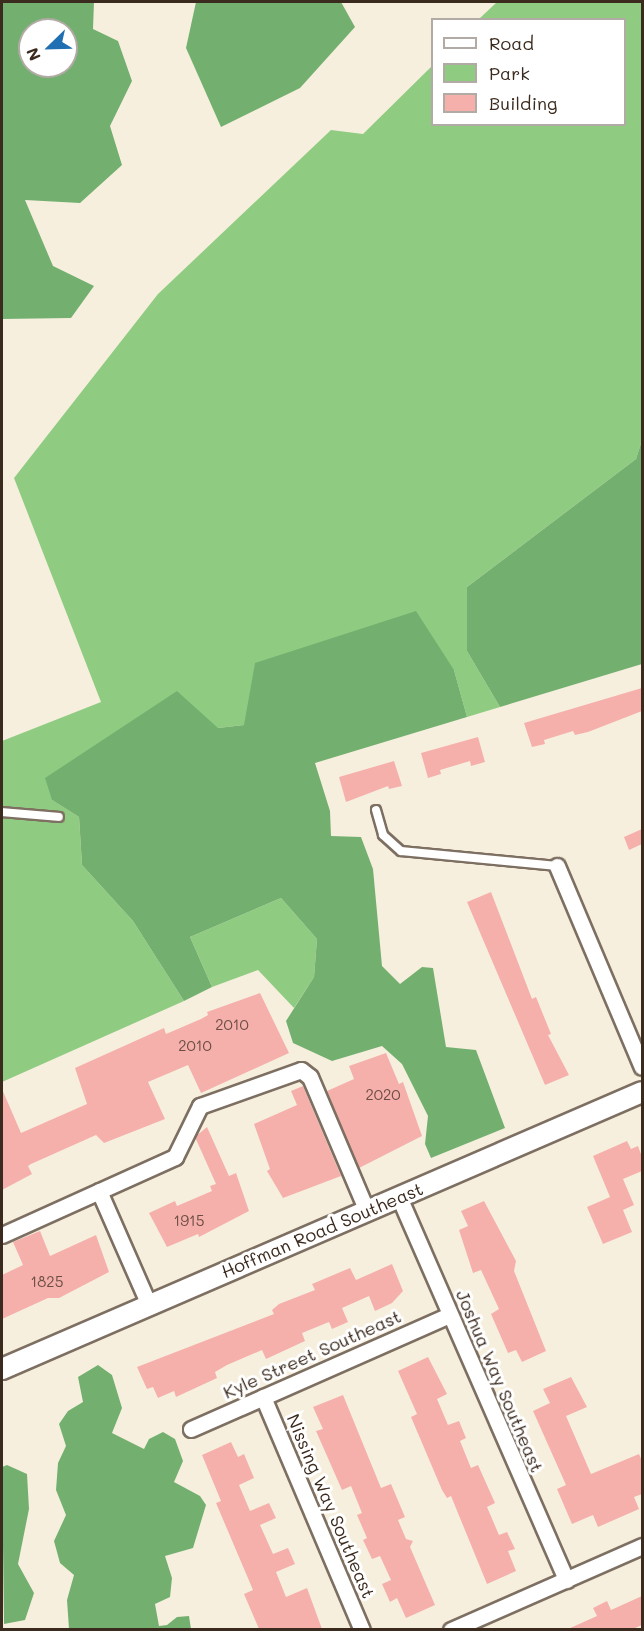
<!DOCTYPE html>
<html>
<head>
<meta charset="utf-8">
<style>
  body { margin:0 }
  #map { position:relative; width:644px; height:1631px; overflow:hidden; background:#f7efde; font-family:Mali,sans-serif }
  div>[style] { position:absolute }
  [style*='--x'] { left:calc(var(--x)*1px); top:calc(var(--y)*1px); width:calc(var(--w)*1px); rotate:calc(var(--a)*1deg) }
  .green>* { inset:0; background:#8fcc82 }
  .forest>* { inset:0; background:#73b070 }
  .building>* { inset:0; background:#f5b0ac }
  .roads { filter:drop-shadow(2px 0 #7d6f61) drop-shadow(-2px 0 #7d6f61) drop-shadow(0 2px #7d6f61) drop-shadow(0 -2px #7d6f61) }
  .service>* { height:8px; margin:-4px; padding:0 4px; transform-origin:4px; border-radius:4px; background:#fff }
  .minor>* { height:15px; margin:-7.5px; padding:0 7.5px; transform-origin:7.5px; border-radius:7.5px; background:#fff }
  .tertiary>* { height:20px; margin:-10px; padding:0 10px; transform-origin:10px; border-radius:10px; background:#fff }
  span { translate:-50% -50%; white-space:nowrap; text-align:center; line-height:1.15; -webkit-text-stroke:6px #fff; paint-order:stroke }
  .number-label { font-size:15px; color:#6a4c42 }
  .number-label span { -webkit-text-stroke-width:0 }
  .street-label { font-size:18px; color:#3b2a1e }
  .frame { position:absolute; inset:0; border:3px solid #3b2a1e; pointer-events:none }
  .legend { position:absolute; left:431px; top:18px; width:195px; height:108px; box-sizing:border-box; background:#fff; border:2px solid #b1aaa5; margin:0; padding:8px 10px; list-style:none; font-size:18px; color:#3b2a1e }
  .legend li { display:flex; align-items:center; gap:12px; height:30px }
  .legend b { width:30px; border:2px solid #b1aaa5 }
  .north { position:absolute; left:18px; top:18px; width:60px; height:60px; box-sizing:border-box; background:#fff; border:2px solid #b1aaa5; border-radius:50%; rotate:247deg; font-size:16px; font-weight:700; line-height:24px; text-align:center; color:#3b2a1e }
  .north::after { content:''; display:block; margin:auto; width:21px; height:27px; background:#1f6fb2; clip-path:polygon(50% 0,100% 100%,50% 72%,0 100%) }
</style>
</head>
<body>
<div id="map">
  <div class="green">
    <i style="clip-path:polygon(497px 2px,642px 2px,642px 440px,636px 459px,467px 587px,467px 651px,500px 707px,467px 717px,454px 670px,244px 725px,218px 728px,52px 800px,79px 817px,82px 865px,133px 921px,184px 1001px,2px 1082px,2px 741px,101px 702px,14px 478px,158px 294px,331px 130px,363px 134px,432px 66px,432px 124px,624px 124px,624px 20px,479px 19px)"></i>
    <i style="clip-path:polygon(281px 898px,317px 939px,314px 977px,294px 1008px,258px 970px,212px 987px,190px 937px)"></i>
  </div>
  <div class="forest">
    <i style="clip-path:polygon(evenodd,2px 2px,94px 2px,93px 29px,118px 41px,132px 81px,110px 126px,122px 165px,80px 203px,25px 200px,53px 266px,94px 286px,71px 318px,2px 319px,2px 2px,30px 30px,66px 30px,66px 66px,30px 66px,30px 30px)"></i>
    <i style="clip-path:polygon(196px 2px,341px 2px,355px 27px,300px 88px,221px 127px,186px 48px)"></i>
    <i style="clip-path:polygon(642px 440px,642px 664px,500px 707px,467px 651px,467px 587px,636px 459px)"></i>
    <i style="clip-path:polygon(416px 611px,454px 670px,467px 717px,315px 763px,330px 811px,331px 836px,361px 837px,373px 869px,382px 966px,400px 984px,422px 967px,433px 968px,446px 1047px,476px 1050px,505px 1128px,431px 1158px,425px 1144px,428px 1116px,402px 1064px,382px 1046px,332px 1061px,293px 1043px,286px 1021px,314px 977px,317px 939px,281px 898px,190px 937px,212px 987px,184px 1001px,133px 921px,82px 865px,79px 817px,52px 800px,45px 778px,177px 691px,218px 728px,244px 725px,255px 663px)"></i>
    <i style="clip-path:polygon(98px 1365px,112px 1375px,122px 1408px,112px 1433px,144px 1449px,149px 1439px,163px 1432px,175px 1439px,183px 1461px,174px 1482px,200px 1496px,206px 1505px,193px 1548px,165px 1556px,172px 1578px,170px 1597px,155px 1604px,159px 1626px,167px 1625px,177px 1617px,189px 1616px,191px 1629px,69px 1629px,67px 1600px,74px 1575px,60px 1563px,54px 1541px,66px 1515px,56px 1490px,58px 1463px,66px 1446px,59px 1424px,68px 1411px,83px 1402px,78px 1377px)"></i>
    <i style="clip-path:polygon(7px 1465px,27px 1474px,29px 1509px,18px 1564px,34px 1593px,25px 1620px,4px 1624px,2px 1467px)"></i>
  </div>
  <div class="building">
    <i style="clip-path:polygon(642px 688px,642px 711px,588px 732px,575px 735px,573px 731px,544px 740px,545px 744px,532px 747px,524px 723px)"></i>
    <i style="clip-path:polygon(478px 737px,485px 762px,471px 766px,470px 761px,440px 770px,441px 774px,428px 778px,421px 753px)"></i>
    <i style="clip-path:polygon(394px 761px,402px 786px,389px 789px,388px 786px,346px 802px,339px 777px)"></i>
    <i style="clip-path:polygon(642px 829px,642px 844px,629px 850px,624px 837px)"></i>
    <i style="clip-path:polygon(491px 892px,532px 999px,536px 997px,551px 1034px,548px 1035px,569px 1075px,545px 1085px,467px 902px)"></i>
    <i style="clip-path:polygon(260px 993px,289px 1053px,201px 1093px,188px 1065px,148px 1082px,165px 1119px,104px 1143px,96px 1135px,31px 1164px,28px 1166px,32px 1174px,2px 1190px,2px 1089px,21px 1133px,87px 1104px,75px 1068px,164px 1028px,166px 1034px,201px 1019px,208px 1015px,207px 1012px)"></i>
    <i style="clip-path:polygon(386px 1053px,399px 1084px,403px 1082px,422px 1136px,359px 1168px,327px 1091px,354px 1079px,349px 1066px)"></i>
    <i style="clip-path:polygon(303px 1086px,341px 1176px,283px 1198px,267px 1171px,270px 1169px,254px 1124px,297px 1105px,291px 1091px)"></i>
    <i style="clip-path:polygon(207px 1127px,229px 1176px,236px 1173px,249px 1211px,199px 1237px,198px 1234px,167px 1247px,149px 1213px,175px 1201px,177px 1206px,212px 1191px,210px 1186px,216px 1184px,195px 1137px)"></i>
    <i style="clip-path:polygon(627px 1141px,631px 1149px,638px 1146px,642px 1157px,642px 1171px,623px 1179px,634px 1205px,623px 1210px,632px 1232px,603px 1244px,587px 1207px,610px 1197px,593px 1156px)"></i>
    <i style="clip-path:polygon(484px 1201px,516px 1261px,514px 1271px,546px 1351px,522px 1362px,516px 1350px,508px 1353px,491px 1314px,499px 1309px,481px 1270px,473px 1273px,459px 1230px,468px 1226px,461px 1211px)"></i>
    <i style="clip-path:polygon(40px 1231px,50px 1256px,96px 1235px,109px 1272px,59px 1298px,48px 1298px,2px 1319px,2px 1275px,23px 1265px,13px 1242px)"></i>
    <i style="clip-path:polygon(392px 1264px,403px 1291px,392px 1303px,375px 1311px,369px 1296px,342px 1308px,348px 1322px,332px 1329px,329px 1322px,302px 1333px,305px 1341px,266px 1359px,262px 1350px,227px 1365px,215px 1372px,217px 1378px,176px 1397px,174px 1391px,158px 1398px,153px 1387px,147px 1389px,137px 1367px,274px 1314px,272px 1310px,279px 1304px,315px 1290px,312px 1284px,350px 1268px,356px 1280px)"></i>
    <i style="clip-path:polygon(428px 1357px,447px 1394px,437px 1399px,448px 1425px,459px 1421px,466px 1438px,460px 1441px,471px 1468px,478px 1465px,495px 1503px,487px 1507px,499px 1535px,507px 1532px,515px 1549px,508px 1551px,516px 1571px,487px 1584px,451px 1496px,447px 1498px,442px 1490px,411px 1417px,417px 1414px,398px 1371px)"></i>
    <i style="clip-path:polygon(571px 1377px,587px 1407px,566px 1416px,591px 1474px,639px 1454px,642px 1461px,642px 1494px,634px 1497px,639px 1509px,598px 1527px,593px 1515px,572px 1524px,557px 1489px,566px 1485px,533px 1411px,550px 1403px,543px 1389px)"></i>
    <i style="clip-path:polygon(343px 1395px,381px 1488px,391px 1484px,405px 1517px,398px 1520px,406px 1539px,413px 1541px,410px 1547px,435px 1605px,406px 1618px,397px 1598px,390px 1602px,382px 1584px,391px 1580px,380px 1556px,372px 1559px,363px 1540px,367px 1538px,357px 1515px,362px 1513px,351px 1486px,342px 1490px,316px 1431px,323px 1429px,313px 1407px)"></i>
    <i style="clip-path:polygon(231px 1442px,238px 1457px,244px 1454px,254px 1478px,239px 1485px,250px 1511px,269px 1503px,276px 1518px,260px 1525px,273px 1554px,288px 1548px,295px 1564px,276px 1572px,286px 1597px,307px 1588px,322px 1629px,259px 1629px,244px 1594px,253px 1590px,216px 1503px,221px 1501px,202px 1455px)"></i>
    <i style="clip-path:polygon(642px 1596px,642px 1625px,633px 1629px,568px 1629px,597px 1616px,593px 1608px,607px 1601px,611px 1610px)"></i>
  </div>
  <div class="roads">
    <div class="service">
      <i style="--x:376;--y:810;--w:26;--a:74"></i>
      <i style="--x:383;--y:835;--w:24;--a:42"></i>
      <i style="--x:401;--y:851;--w:157;--a:5.5"></i>
      <i style="--x:2;--y:812;--w:57;--a:5"></i>
    </div>
    <div class="minor">
      <i style="--x:557;--y:866;--w:218;--a:67.1"></i>
      <i style="--x:99;--y:1191;--w:124;--a:66.3"></i>
      <i style="--x:399;--y:1197;--w:418;--a:66.4"></i>
      <i style="--x:2;--y:1235;--w:190;--a:-24.3"></i>
      <i style="--x:175;--y:1157;--w:57;--a:-63.9"></i>
      <i style="--x:200;--y:1106;--w:107;--a:-19.6"></i>
      <i style="--x:301;--y:1070;--w:11;--a:38"></i>
      <i style="--x:310;--y:1077;--w:146;--a:67"></i>
      <i style="--x:263;--y:1397;--w:253;--a:67"></i>
      <i style="--x:191;--y:1429;--w:282;--a:-23.8"></i>
      <i style="--x:451;--y:1630;--w:209;--a:-23.7"></i>
    </div>
    <div class="tertiary">
      <i style="--x:2;--y:1369;--w:697;--a:-23.4"></i>
    </div>
  </div>
  <div class="number-label">
    <span style="left:232px;top:1025px">2010</span>
    <span style="left:195px;top:1046px">2010</span>
    <span style="left:383px;top:1095px">2020</span>
    <span style="left:189px;top:1221px">1915</span>
    <span style="left:47px;top:1282px">1825</span>
  </div>
  <div class="street-label">
    <span style="left:322px;top:1230px;rotate:-23deg">Hoffman Road Southeast</span>
    <span style="left:312px;top:1354px;rotate:-24deg">Kyle Street Southeast</span>
    <span style="left:500px;top:1381px;rotate:67deg">Joshua Way Southeast</span>
    <span style="left:331px;top:1506px;rotate:67deg">Nissing Way Southeast</span>
  </div>
  <div class="frame"></div>
  <ul class="legend">
  <li><b style="height:8px;background:#fff"></b>Road</li>
  <li><b style="height:16px;background:#8fcc82"></b>Park</li>
  <li><b style="height:16px;background:#f5b0ac"></b>Building</li>
  </ul>
  <div class="north">N</div>
</div>
</body>
</html>
